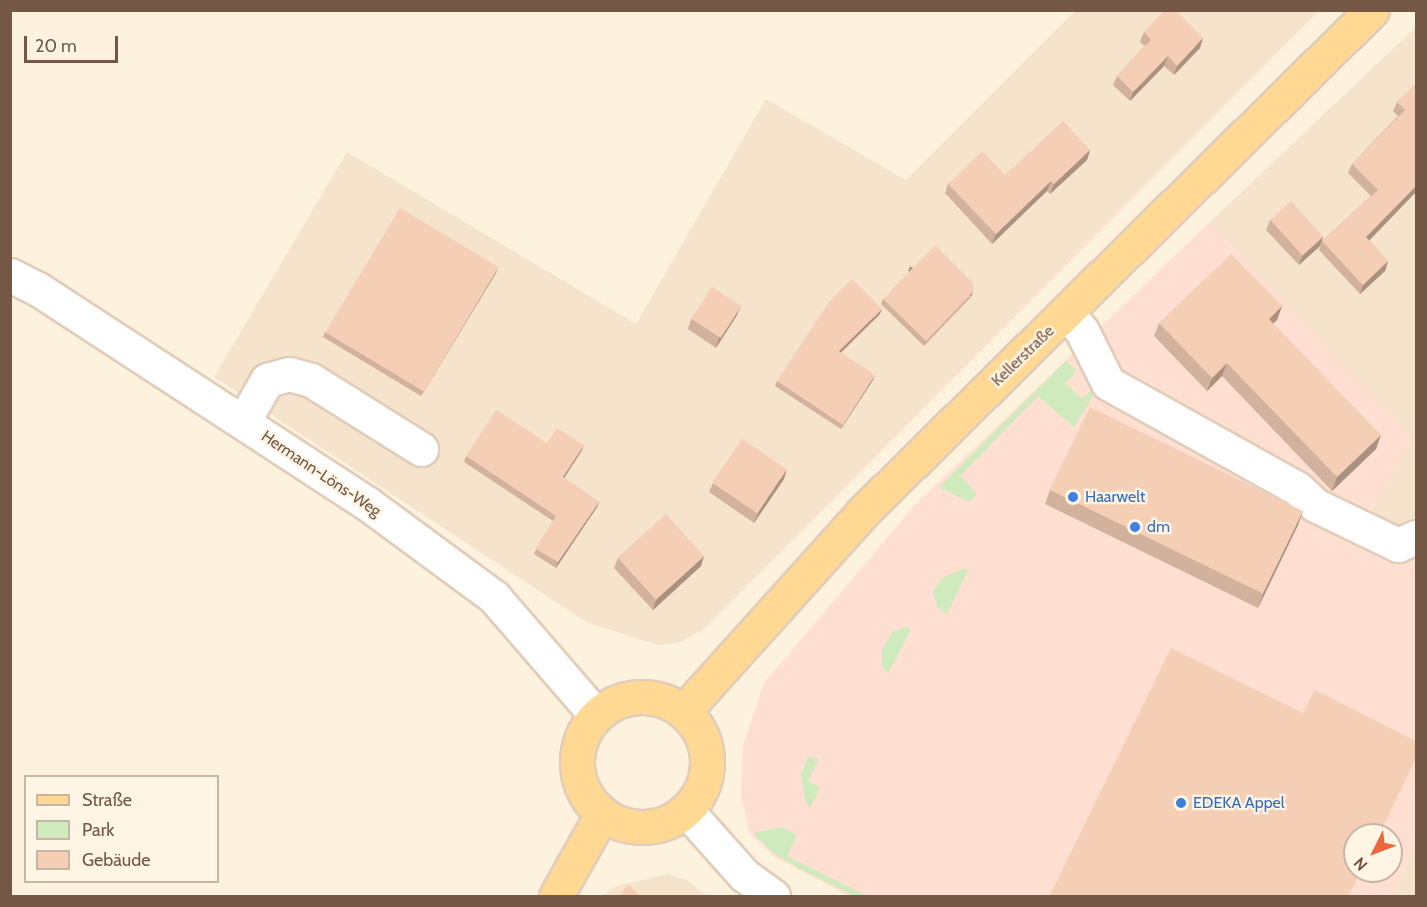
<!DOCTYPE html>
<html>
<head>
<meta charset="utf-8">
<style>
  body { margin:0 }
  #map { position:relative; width:1427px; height:907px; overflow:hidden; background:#fdf2de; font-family:Cabin,sans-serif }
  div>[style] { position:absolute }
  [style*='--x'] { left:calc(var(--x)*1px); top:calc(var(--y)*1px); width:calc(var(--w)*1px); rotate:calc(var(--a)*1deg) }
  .residential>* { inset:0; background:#f5e3cc }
  .commercial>* { inset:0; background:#fedfd1 }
  .green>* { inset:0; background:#cfebbd }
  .roads { filter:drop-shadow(2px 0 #e1cdba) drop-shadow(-2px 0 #e1cdba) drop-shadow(0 2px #e1cdba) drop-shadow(0 -2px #e1cdba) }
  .minor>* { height:33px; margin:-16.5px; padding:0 16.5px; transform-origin:16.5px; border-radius:16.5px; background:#fff }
  .major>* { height:33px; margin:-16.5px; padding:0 16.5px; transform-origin:16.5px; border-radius:16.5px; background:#ffd893 }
  .major>.ring { margin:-16.5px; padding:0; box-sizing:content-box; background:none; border:33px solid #ffd893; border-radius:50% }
  .wall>* { inset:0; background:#d2b29c }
  .shaded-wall>* { inset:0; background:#ab917f; transform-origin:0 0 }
  .building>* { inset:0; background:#f4cfb5; transform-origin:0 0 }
  .dots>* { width:16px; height:16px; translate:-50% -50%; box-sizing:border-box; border:3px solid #fff5e5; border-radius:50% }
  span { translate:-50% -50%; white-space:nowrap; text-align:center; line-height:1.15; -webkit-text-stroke:4.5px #fff5e5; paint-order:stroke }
  .street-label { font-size:16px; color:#745745 }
  .shop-label { font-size:16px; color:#366cbe }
  .left { translate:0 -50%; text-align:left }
  .frame { position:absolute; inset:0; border:12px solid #745745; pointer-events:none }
  .legend { position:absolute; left:24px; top:775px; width:195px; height:108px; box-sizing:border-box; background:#fff5e5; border:2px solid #c7b6a5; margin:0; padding:8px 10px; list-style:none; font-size:18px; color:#745745 }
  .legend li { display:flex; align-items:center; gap:12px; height:30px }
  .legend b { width:30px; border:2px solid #c7b6a5 }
  .north { position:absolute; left:1343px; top:823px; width:60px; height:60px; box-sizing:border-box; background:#fff5e5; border:2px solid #c7b6a5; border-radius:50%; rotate:228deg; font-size:16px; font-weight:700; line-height:24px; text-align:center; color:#745745 }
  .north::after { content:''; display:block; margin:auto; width:21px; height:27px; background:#ee663c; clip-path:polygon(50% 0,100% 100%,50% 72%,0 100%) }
  .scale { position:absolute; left:24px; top:36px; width:94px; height:27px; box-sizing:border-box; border:3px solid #745745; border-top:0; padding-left:8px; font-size:18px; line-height:21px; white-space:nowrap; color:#745745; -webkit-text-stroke:4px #fff5e5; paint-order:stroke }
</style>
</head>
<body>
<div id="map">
  <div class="residential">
    <i style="clip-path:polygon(1075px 11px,1319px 11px,705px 628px,681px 642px,658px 645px,588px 623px,214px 377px,347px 152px,636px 324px,766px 99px,906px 180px)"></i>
    <i style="clip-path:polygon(1416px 27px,1416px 566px,1359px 536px,1210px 222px)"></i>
    <i style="clip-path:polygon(1416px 842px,1416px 896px,1394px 896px)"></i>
    <i style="clip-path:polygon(667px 874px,687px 880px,706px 896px,602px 896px,614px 887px)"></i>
  </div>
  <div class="commercial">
    <i style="clip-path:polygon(evenodd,1210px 222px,1413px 437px,1359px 536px,1416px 566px,1416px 842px,1394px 896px,849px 896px,773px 856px,750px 834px,741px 796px,743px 745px,764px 683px,916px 504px,1210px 222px,1355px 835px,1391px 835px,1391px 871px,1355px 871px,1355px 835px)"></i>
  </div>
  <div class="green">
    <i style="clip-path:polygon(1066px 361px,1077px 371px,1066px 383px,1082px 399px,1093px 388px,1096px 391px,1074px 427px,1038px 396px,960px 476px,977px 494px,969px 502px,939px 487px)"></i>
    <i style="clip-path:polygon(963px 569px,968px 570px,947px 614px,937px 607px,933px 592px,942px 578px)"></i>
    <i style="clip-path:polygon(905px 627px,911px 629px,889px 673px,882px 667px,882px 649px,893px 632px)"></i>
    <i style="clip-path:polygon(808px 757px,819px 759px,808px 781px,820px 787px,810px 808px,805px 801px,801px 775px)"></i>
    <i style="clip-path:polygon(782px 827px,797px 835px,787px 856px,867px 896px,855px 896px,800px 869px,773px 853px,753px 833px)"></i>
  </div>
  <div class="roads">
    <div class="minor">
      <i style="--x:10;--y:275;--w:31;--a:27"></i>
      <i style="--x:38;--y:289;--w:394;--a:33.1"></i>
      <i style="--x:368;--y:504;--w:157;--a:36.4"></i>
      <i style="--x:494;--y:597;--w:156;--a:49.2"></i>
      <i style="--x:1067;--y:313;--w:23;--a:50"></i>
      <i style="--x:1082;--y:331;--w:58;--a:63.4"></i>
      <i style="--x:1108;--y:383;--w:216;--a:29.1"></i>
      <i style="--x:1297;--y:488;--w:25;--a:43"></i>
      <i style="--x:1315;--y:505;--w:92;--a:25.7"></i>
      <i style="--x:1398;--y:545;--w:20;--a:-24"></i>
      <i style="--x:243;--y:422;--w:48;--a:-60.3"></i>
      <i style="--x:267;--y:380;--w:23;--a:-15"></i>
      <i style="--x:289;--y:374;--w:23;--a:15"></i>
      <i style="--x:311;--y:380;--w:130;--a:32.1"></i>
      <i style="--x:687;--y:811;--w:86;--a:48.3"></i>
      <i style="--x:744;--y:875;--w:36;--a:36"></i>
    </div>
    <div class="major">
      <i class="ring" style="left:577px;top:697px;width:97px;height:97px"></i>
      <i style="--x:684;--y:711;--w:266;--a:-48"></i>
      <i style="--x:862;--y:513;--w:716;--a:-44.6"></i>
      <i style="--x:556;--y:896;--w:94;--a:-60.7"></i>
    </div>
  </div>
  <div class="wall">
    <i style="clip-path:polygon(1144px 32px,1203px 38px,1200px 48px,1174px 75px,1164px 66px,1130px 101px,1113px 85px,1117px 76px,1145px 46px,1140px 42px)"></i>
    <i style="clip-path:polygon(1416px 84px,1416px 192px,1369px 240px,1388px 261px,1385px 271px,1360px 294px,1319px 250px,1322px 241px,1371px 196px,1348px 173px,1352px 164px,1398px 116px,1393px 111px,1397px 102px)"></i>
    <i style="clip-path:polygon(1090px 150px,1087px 160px,1050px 194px,1047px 191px,992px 244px,945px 193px,948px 184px,1005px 175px)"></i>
    <i style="clip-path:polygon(1270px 220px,1323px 237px,1320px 246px,1299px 265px,1266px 230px)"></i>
    <i style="clip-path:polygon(496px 273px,421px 396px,323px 337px,325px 332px)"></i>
    <i style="clip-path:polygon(971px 297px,924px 346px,881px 304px,883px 299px)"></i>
    <i style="clip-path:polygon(1282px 306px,1277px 320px,1273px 323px,1376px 449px,1332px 491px,1222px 376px,1207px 391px,1154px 336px,1159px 323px)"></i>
    <i style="clip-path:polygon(880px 314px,841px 353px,873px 380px,841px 429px,775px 386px,777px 381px)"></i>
    <i style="clip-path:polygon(737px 315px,716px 348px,688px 329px,691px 319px)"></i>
    <i style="clip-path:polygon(547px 443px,582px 450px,564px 478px,599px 502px,597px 507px,556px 568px,534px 554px,536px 549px,553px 521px,464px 462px,466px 456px)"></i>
    <i style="clip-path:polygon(784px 479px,754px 523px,709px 492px,713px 483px)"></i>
    <i style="clip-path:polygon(1050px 490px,1303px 511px,1298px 525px,1258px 608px,1045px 504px)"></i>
    <i style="clip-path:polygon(704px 556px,701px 566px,653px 610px,614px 568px,618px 558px)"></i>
  </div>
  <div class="shaded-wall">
    <i style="clip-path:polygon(1203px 38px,1200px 48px,1174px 75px,1177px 66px)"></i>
    <i style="clip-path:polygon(1168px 56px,1164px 66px,1130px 101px,1133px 92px)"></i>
    <i style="clip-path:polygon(1090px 150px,1087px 160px,1050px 194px,1054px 184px)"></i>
    <i style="clip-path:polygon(1051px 181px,1047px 191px,992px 244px,996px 234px)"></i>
    <i style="clip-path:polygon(1416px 186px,1416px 192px,1363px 247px,1366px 237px)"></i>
    <i style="clip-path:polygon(1323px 237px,1320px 246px,1299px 265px,1302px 256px)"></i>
    <i style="clip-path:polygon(1388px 261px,1385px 271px,1360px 294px,1363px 285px)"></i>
    <i style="clip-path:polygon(498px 268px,496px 273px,421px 396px,423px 392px)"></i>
    <i style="left:973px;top:292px;width:5px;height:68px;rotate:112deg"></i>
    <i style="clip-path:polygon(741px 306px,737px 315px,716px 348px,719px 338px)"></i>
    <i style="clip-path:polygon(1282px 306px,1277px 320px,1264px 332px,1269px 319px)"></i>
    <i style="clip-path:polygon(882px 309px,880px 314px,837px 356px,839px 351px)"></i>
    <i style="clip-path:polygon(1227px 363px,1222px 376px,1207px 391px,1212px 378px)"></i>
    <i style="clip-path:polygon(875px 375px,873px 380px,841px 429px,843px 425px)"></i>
    <i style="clip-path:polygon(1381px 435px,1376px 449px,1332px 491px,1337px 477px)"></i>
    <i style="clip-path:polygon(584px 445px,582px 450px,561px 483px,563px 477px)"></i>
    <i style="clip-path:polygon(787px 469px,784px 479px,754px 523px,758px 513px)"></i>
    <i style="clip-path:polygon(599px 502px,597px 507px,556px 568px,558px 562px)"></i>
    <i style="clip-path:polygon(1303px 511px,1298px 525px,1258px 608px,1263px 594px)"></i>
    <i style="clip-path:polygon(704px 556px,701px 566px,653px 610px,656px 600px)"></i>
  </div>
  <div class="building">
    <i style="clip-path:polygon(1165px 10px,1175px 10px,1203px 38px,1177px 66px,1168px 56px,1133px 92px,1117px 76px,1151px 40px,1144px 32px)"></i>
    <i style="clip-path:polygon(1416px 84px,1416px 186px,1366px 237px,1388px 261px,1363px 285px,1322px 241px,1378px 190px,1352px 164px,1405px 110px,1397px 102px)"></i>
    <i style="clip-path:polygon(1063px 121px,1090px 150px,1054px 184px,1051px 181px,996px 234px,948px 184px,982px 151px,1005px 175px)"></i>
    <i style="left:1291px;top:201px;width:48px;height:28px;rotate:48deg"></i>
    <i style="left:400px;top:208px;width:115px;height:145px;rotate:31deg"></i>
    <i style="clip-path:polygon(935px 245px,973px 283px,973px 292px,926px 341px,883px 299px)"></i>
    <i style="clip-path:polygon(1231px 254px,1282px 306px,1269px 319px,1381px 435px,1337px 477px,1227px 363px,1212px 378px,1159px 323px)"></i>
    <i style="clip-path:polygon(852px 279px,882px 309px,839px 351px,875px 375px,843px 425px,777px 381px,829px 302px)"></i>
    <i style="left:712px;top:287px;width:35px;height:38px;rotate:33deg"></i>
    <i style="left:1090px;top:407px;width:237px;height:92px;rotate:26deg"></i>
    <i style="clip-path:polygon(496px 410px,547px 443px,557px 428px,584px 445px,563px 477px,599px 502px,558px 562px,536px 549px,556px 516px,466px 456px)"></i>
    <i style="left:742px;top:439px;width:54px;height:53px;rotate:34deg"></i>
    <i style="left:666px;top:514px;width:57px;height:65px;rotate:48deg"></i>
    <i style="clip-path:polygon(1171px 648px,1303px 713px,1315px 690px,1416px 741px,1416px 758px,1379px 835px,1355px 835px,1355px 871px,1361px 871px,1348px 897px,1049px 897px)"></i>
    <i style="clip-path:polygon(628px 884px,642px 897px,618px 897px)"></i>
  </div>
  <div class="dots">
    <i style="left:1073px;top:497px;background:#3f7fe0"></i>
    <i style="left:1135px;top:527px;background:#3f7fe0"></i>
    <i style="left:1181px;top:803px;background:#3f7fe0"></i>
  </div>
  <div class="street-label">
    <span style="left:1023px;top:356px;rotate:-44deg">Kellerstraße</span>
    <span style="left:321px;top:474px;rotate:34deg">Hermann-Löns-Weg</span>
  </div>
  <div class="shop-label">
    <span class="left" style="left:1085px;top:497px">Haarwelt</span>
    <span class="left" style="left:1147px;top:527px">dm</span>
    <span class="left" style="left:1193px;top:803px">EDEKA Appel</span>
  </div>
  <div class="frame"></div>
  <ul class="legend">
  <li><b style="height:8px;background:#ffd893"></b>Straße</li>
  <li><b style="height:16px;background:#cfebbd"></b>Park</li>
  <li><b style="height:16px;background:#f4cfb5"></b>Gebäude</li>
  </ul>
  <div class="north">N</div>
  <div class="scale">20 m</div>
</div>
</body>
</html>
